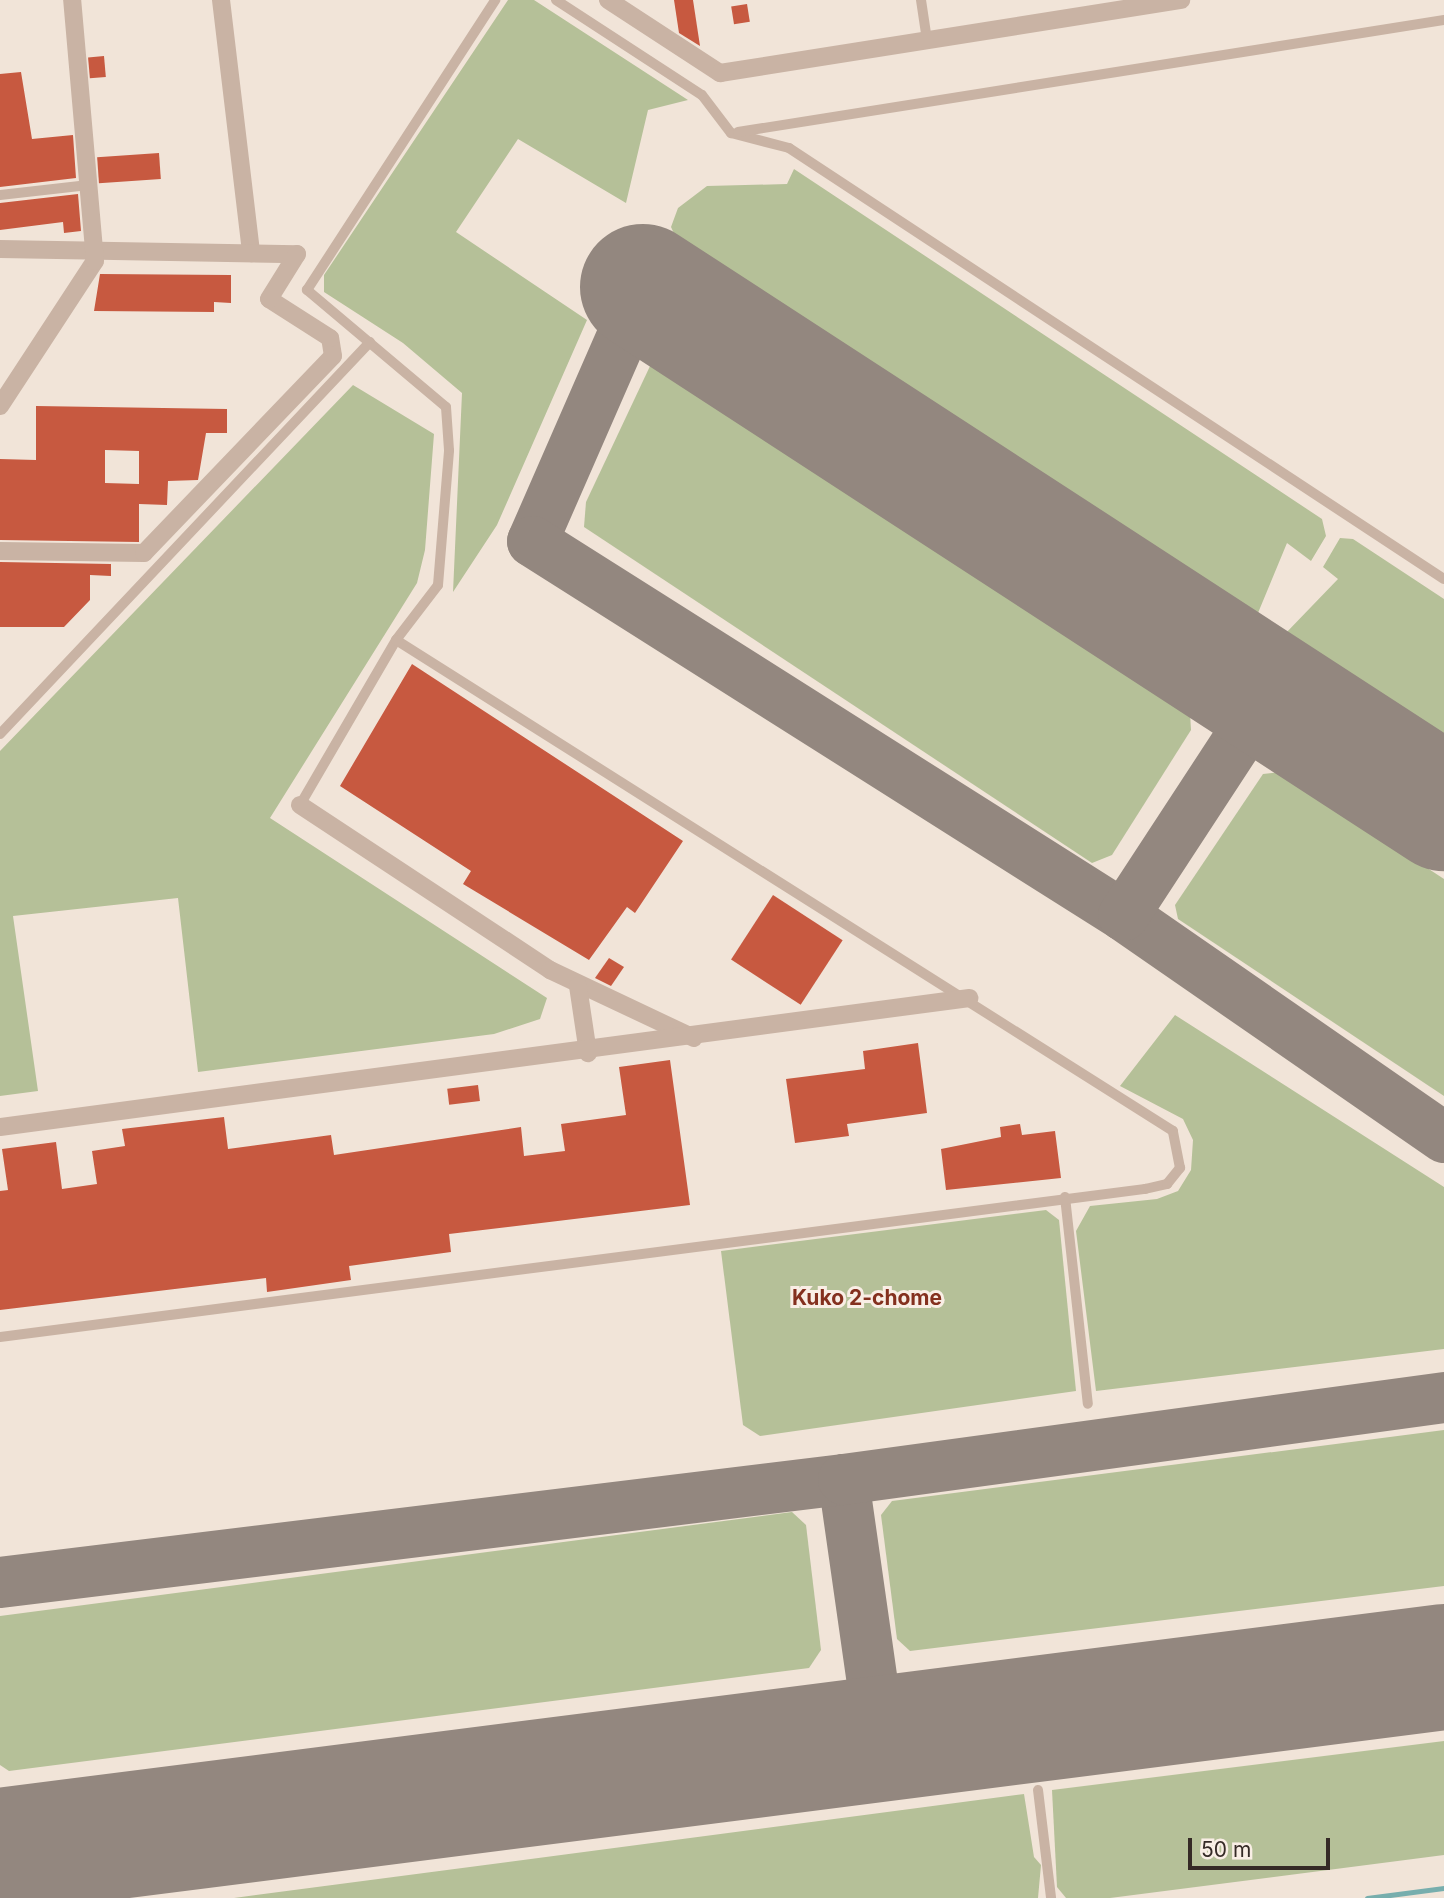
<!DOCTYPE html>
<html>
<head>
<meta charset="utf-8">
<style>
  body { margin:0 }
  #map { position:relative; width:1444px; height:1898px; overflow:hidden; background:#f1e4d8; font-family:Inter,sans-serif }
  div>[style] { position:absolute }
  [style*='--x'] { left:calc(var(--x)*1px); top:calc(var(--y)*1px); width:calc(var(--w)*1px); rotate:calc(var(--a)*1deg) }
  .green>* { inset:0; background:#b5c098 }
  .stream>* { height:5px; margin:-2.5px; padding:0 2.5px; transform-origin:2.5px; border-radius:2.5px; background:#77aead }
  .taxiway>* { height:51px; margin:-25.5px; padding:0 25.5px; transform-origin:25.5px; border-radius:25.5px; background:#93877f }
  .runway>* { height:126px; margin:-63px; padding:0 63px; transform-origin:63px; border-radius:63px; background:#93877f }
  .building>* { inset:0; background:#c75940; transform-origin:0 0 }
  .service>* { height:10px; margin:-5px; padding:0 5px; transform-origin:5px; border-radius:5px; background:#c9b3a4 }
  .minor>* { height:18px; margin:-9px; padding:0 9px; transform-origin:9px; border-radius:9px; background:#c9b3a4 }
  .tertiary>* { height:18px; margin:-9px; padding:0 9px; transform-origin:9px; border-radius:9px; background:#c9b3a4 }
  span { translate:-50% -50%; white-space:nowrap; text-align:center; line-height:1.15; -webkit-text-stroke:6px #f9eee5; paint-order:stroke }
  .neighbourhood-label { font-size:21px; color:#84301e; font-weight:700 }
  .scale { position:absolute; left:1188px; top:1838px; width:142px; height:32px; box-sizing:border-box; border:4px solid #352a26; border-top:0; padding-left:9px; font-size:21px; line-height:24px; white-space:nowrap; color:#352a26; -webkit-text-stroke:5px #f9eee5; paint-order:stroke }
</style>
</head>
<body>
<div id="map">
  <div class="green">
    <i style="clip-path:polygon(508px 0,534px 0,688px 100px,648px 110px,626px 203px,518px 139px,456px 232px,587px 320px,497px 525px,453px 592px,462px 393px,403px 343px,324px 292px,324px 275px)"></i>
    <i style="clip-path:polygon(794px 169px,1322px 519px,1326px 536px,1311px 561px,1287px 543px,1253px 625px,677px 240px,671px 227px,678px 208px,707px 186px,787px 184px)"></i>
    <i style="clip-path:polygon(651px 364px,1190px 713px,1191px 730px,1112px 855px,1092px 863px,584px 527px,586px 502px)"></i>
    <i style="clip-path:polygon(353px 385px,434px 434px,425px 550px,417px 583px,270px 818px,547px 998px,540px 1019px,494px 1034px,198px 1072px,178px 898px,13px 916px,38px 1091px,0 1096px,0 751px)"></i>
    <i style="clip-path:polygon(1340px 538px,1353px 539px,1444px 599px,1444px 743px,1284px 635px,1338px 579px,1323px 567px)"></i>
    <i style="clip-path:polygon(1281px 772px,1444px 879px,1444px 1096px,1178px 919px,1175px 905px,1263px 774px)"></i>
    <i style="clip-path:polygon(1175px 1015px,1444px 1187px,1444px 1349px,1096px 1391px,1076px 1231px,1090px 1206px,1157px 1199px,1178px 1191px,1191px 1170px,1193px 1140px,1183px 1119px,1120px 1086px)"></i>
    <i style="clip-path:polygon(1046px 1210px,1059px 1220px,1076px 1391px,760px 1436px,743px 1425px,721px 1251px)"></i>
    <i style="clip-path:polygon(1444px 1430px,1444px 1586px,910px 1651px,897px 1639px,881px 1515px,892px 1501px)"></i>
    <i style="clip-path:polygon(792px 1512px,806px 1525px,821px 1650px,809px 1668px,9px 1771px,0 1765px,0 1616px)"></i>
    <i style="clip-path:polygon(1444px 1741px,1444px 1855px,1110px 1898px,1066px 1898px,1057px 1887px,1052px 1790px)"></i>
    <i style="clip-path:polygon(1024px 1794px,1034px 1857px,1041px 1865px,1038px 1898px,234px 1898px)"></i>
  </div>
  <div class="stream">
    <i style="--x:1367;--y:1898;--w:78;--a:-7.4"></i>
  </div>
  <div class="taxiway">
    <i style="--x:643;--y:287;--w:277;--a:113.6"></i>
    <i style="--x:532;--y:541;--w:699;--a:32.33"></i>
    <i style="--x:1123;--y:915;--w:390;--a:34.7"></i>
    <i style="--x:1123;--y:915;--w:265;--a:-56.8"></i>
    <i style="--x:843;--y:1479;--w:263;--a:81.9"></i>
    <i style="--x:0;--y:1582;--w:849;--a:-6.97"></i>
    <i style="--x:843;--y:1479;--w:607;--a:-7.77"></i>
  </div>
  <div class="runway">
    <i style="--x:643;--y:287;--w:956;--a:33.04"></i>
    <i style="--x:0;--y:1851;--w:1456;--a:-7.26"></i>
  </div>
  <div class="building">
    <i style="clip-path:polygon(674px 0,693px 0,700px 46px,679px 33px)"></i>
    <i style="left:747px;top:4px;width:18px;height:16px;rotate:81deg"></i>
    <i style="left:104px;top:56px;width:21px;height:16px;rotate:85deg"></i>
    <i style="clip-path:polygon(21px 72px,32px 139px,73px 135px,76px 178px,0 187px,0 74px)"></i>
    <i style="left:159px;top:153px;width:26px;height:62px;rotate:86deg"></i>
    <i style="clip-path:polygon(78px 194px,81px 231px,64px 233px,63px 222px,0 230px,0 203px)"></i>
    <i style="clip-path:polygon(100px 274px,231px 275px,231px 303px,214px 302px,214px 312px,94px 311px)"></i>
    <i style="clip-path:polygon(evenodd,36px 406px,227px 409px,227px 433px,206px 433px,198px 480px,168px 481px,167px 505px,139px 504px,139px 542px,0 540px,0 459px,36px 460px,36px 406px,105px 450px,139px 451px,139px 484px,105px 483px,105px 450px)"></i>
    <i style="clip-path:polygon(0 562px,111px 564px,111px 576px,90px 575px,90px 600px,64px 627px,0 627px)"></i>
    <i style="clip-path:polygon(412px 664px,683px 841px,635px 913px,627px 907px,589px 960px,463px 884px,471px 871px,340px 786px)"></i>
    <i style="left:773px;top:895px;width:83px;height:77px;rotate:33deg"></i>
    <i style="clip-path:polygon(609px 958px,624px 967px,611px 986px,595px 978px)"></i>
    <i style="clip-path:polygon(918px 1043px,927px 1113px,847px 1124px,849px 1136px,795px 1143px,786px 1079px,865px 1069px,863px 1051px)"></i>
    <i style="clip-path:polygon(670px 1060px,690px 1205px,449px 1234px,451px 1252px,349px 1266px,351px 1280px,267px 1292px,266px 1278px,0 1310px,0 1191px,8px 1190px,2px 1149px,56px 1142px,62px 1189px,97px 1184px,92px 1151px,125px 1146px,122px 1129px,224px 1117px,228px 1149px,331px 1135px,334px 1155px,521px 1127px,524px 1156px,565px 1151px,561px 1124px,626px 1115px,619px 1067px)"></i>
    <i style="left:478px;top:1085px;width:16px;height:31px;rotate:83deg"></i>
    <i style="clip-path:polygon(1020px 1124px,1022px 1135px,1055px 1131px,1061px 1178px,946px 1190px,941px 1149px,1001px 1137px,1000px 1127px)"></i>
  </div>
  <div class="service">
    <i style="--x:556;--y:0;--w:174;--a:33.1"></i>
    <i style="--x:702;--y:95;--w:48;--a:52.7"></i>
    <i style="--x:731;--y:133;--w:60;--a:14.5"></i>
    <i style="--x:789;--y:148;--w:784;--a:33.35"></i>
    <i style="--x:921;--y:0;--w:40;--a:81.5"></i>
    <i style="--x:738;--y:132;--w:715;--a:-9.01"></i>
    <i style="--x:0;--y:195;--w:89;--a:-6.5"></i>
    <i style="--x:0;--y:734;--w:539;--a:-46.65"></i>
    <i style="--x:300;--y:805;--w:191;--a:-59.8"></i>
    <i style="--x:396;--y:640;--w:69;--a:-52.6"></i>
    <i style="--x:438;--y:585;--w:135;--a:-85.3"></i>
    <i style="--x:449;--y:450;--w:43;--a:-94"></i>
    <i style="--x:446;--y:407;--w:182;--a:-139.9"></i>
    <i style="--x:307;--y:290;--w:346;--a:-57"></i>
    <i style="--x:1065;--y:1197;--w:208;--a:83.7"></i>
    <i style="--x:0;--y:1337;--w:1155;--a:-7.37"></i>
    <i style="--x:1145;--y:1189;--w:23;--a:-13"></i>
    <i style="--x:1167;--y:1184;--w:21;--a:-51"></i>
    <i style="--x:1180;--y:1168;--w:38;--a:-101"></i>
    <i style="--x:1173;--y:1131;--w:919;--a:-147.71"></i>
    <i style="--x:1038;--y:1790;--w:109;--a:83.1"></i>
  </div>
  <div class="minor">
    <i style="--x:221;--y:0;--w:255;--a:83.2"></i>
    <i style="--x:608;--y:0;--w:134;--a:33.1"></i>
    <i style="--x:720;--y:73;--w:467;--a:-9"></i>
    <i style="--x:0;--y:249;--w:297;--a:1"></i>
    <i style="--x:0;--y:406;--w:173;--a:-56.8"></i>
    <i style="--x:95;--y:261;--w:262;--a:-95"></i>
    <i style="--x:0;--y:551;--w:144;--a:0.8"></i>
    <i style="--x:144;--y:553;--w:273;--a:-46.2"></i>
    <i style="--x:333;--y:356;--w:18;--a:-99"></i>
    <i style="--x:330;--y:338;--w:72;--a:-147.4"></i>
    <i style="--x:269;--y:299;--w:53;--a:-58.1"></i>
  </div>
  <div class="tertiary">
    <i style="--x:300;--y:805;--w:300;--a:33.4"></i>
    <i style="--x:550;--y:970;--w:159;--a:25.3"></i>
    <i style="--x:578;--y:986;--w:68;--a:81.5"></i>
    <i style="--x:0;--y:1127;--w:978;--a:-7.58"></i>
  </div>
  <div class="neighbourhood-label">
    <span style="left:867px;top:1298px">Kuko 2-chome</span>
  </div>
  <div class="scale">50 m</div>
</div>
</body>
</html>
